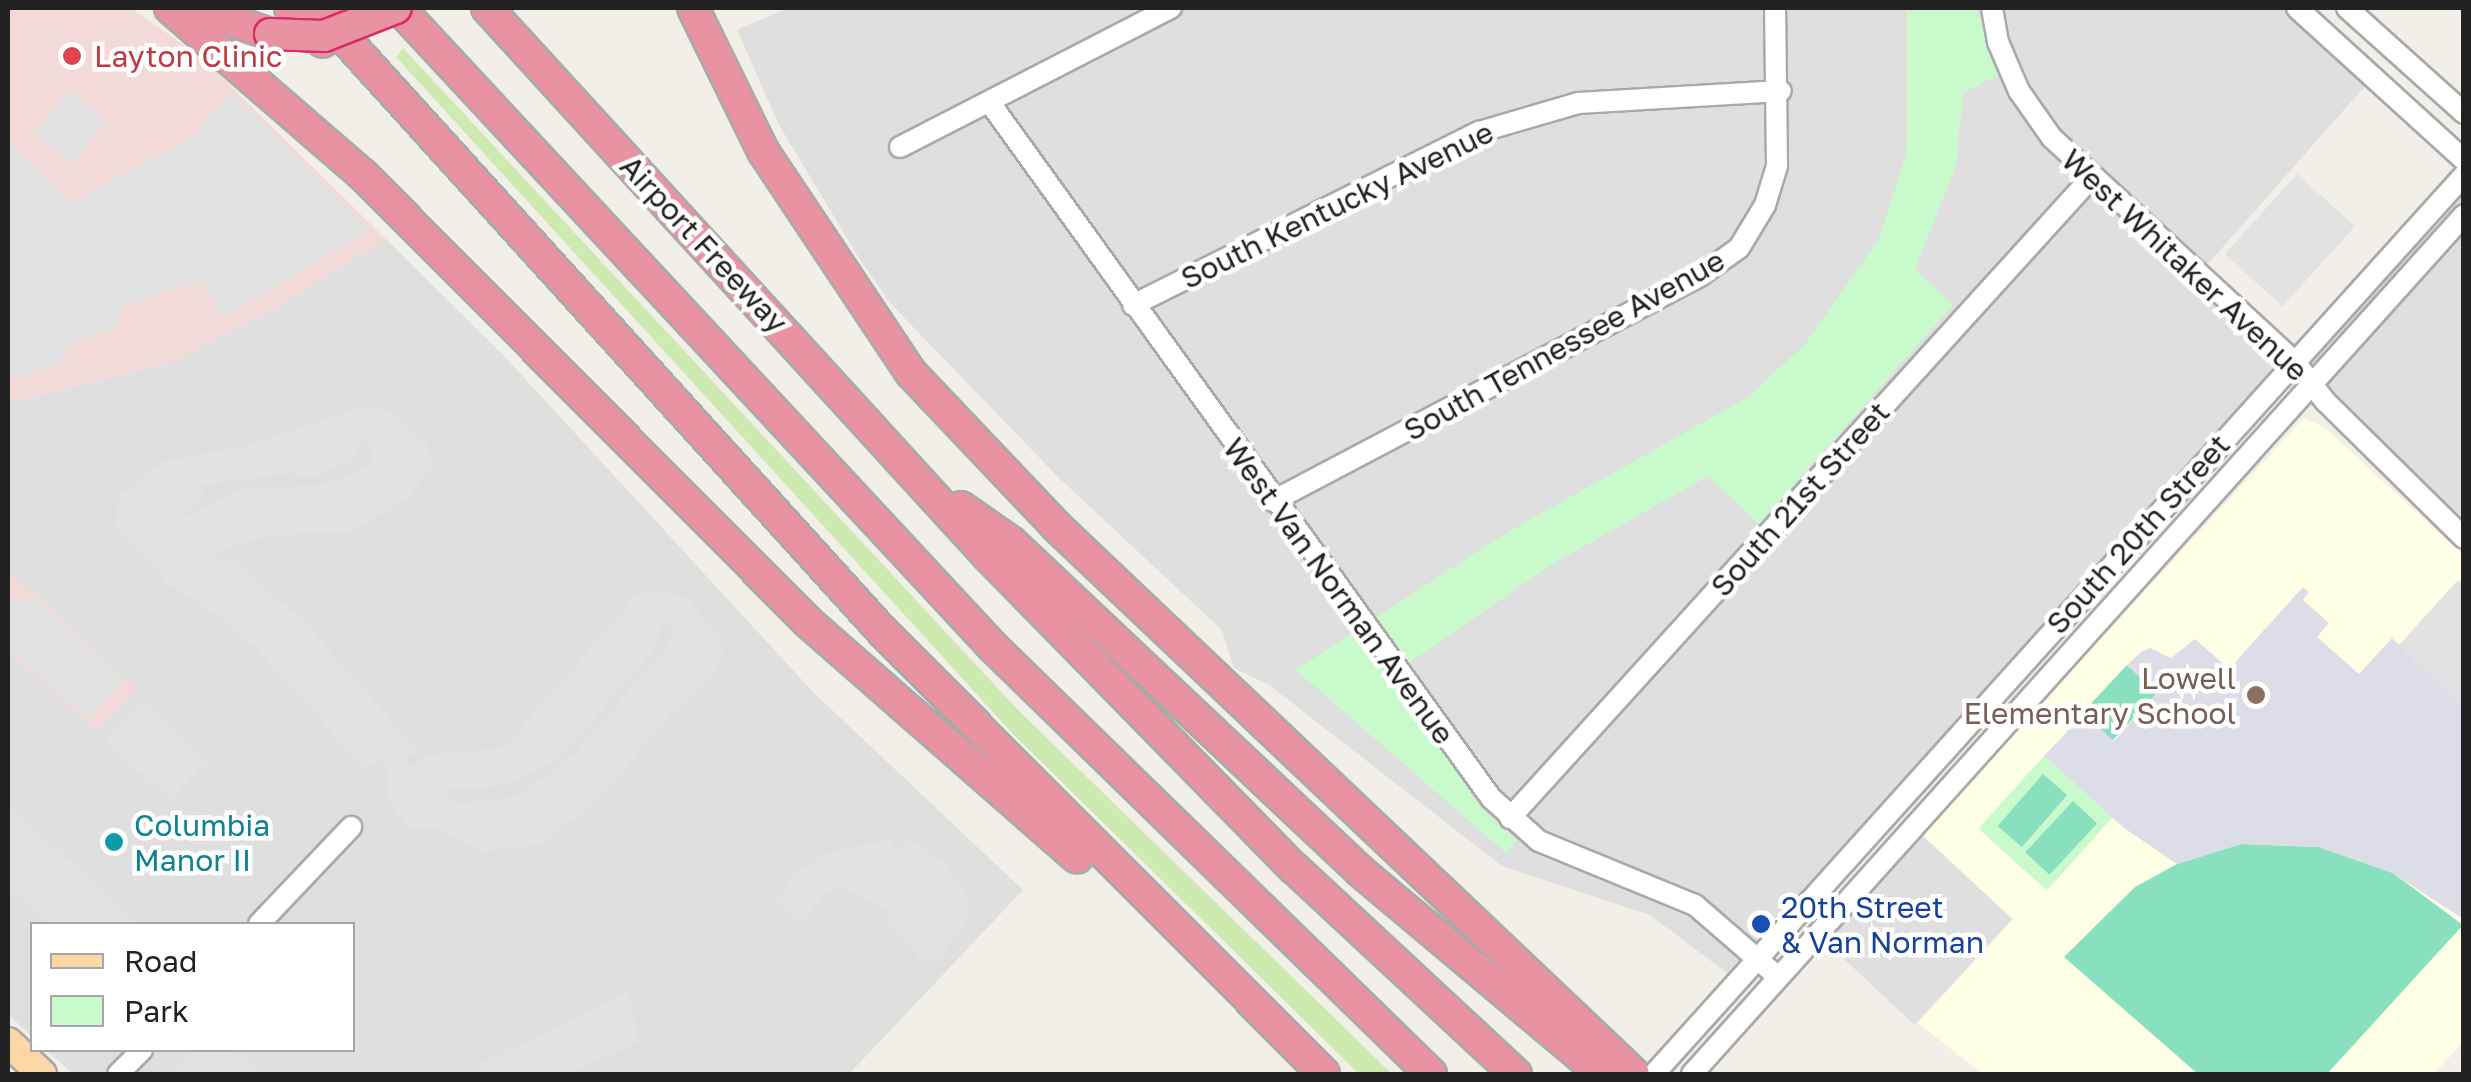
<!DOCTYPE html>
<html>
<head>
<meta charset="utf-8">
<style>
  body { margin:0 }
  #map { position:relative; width:2471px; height:1082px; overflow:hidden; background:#f2efe9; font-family:"Golos Text",sans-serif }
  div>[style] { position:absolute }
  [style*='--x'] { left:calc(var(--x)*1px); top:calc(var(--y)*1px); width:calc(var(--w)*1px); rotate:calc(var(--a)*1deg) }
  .residential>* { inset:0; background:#e0dfdf; transform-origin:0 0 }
  .commercial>* { inset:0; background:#f2dad9 }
  .education>* { inset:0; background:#ffffe5 }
  .grass>* { inset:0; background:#cdebb0 }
  .park>* { inset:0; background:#c8facc; transform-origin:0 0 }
  .pitch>* { inset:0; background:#88e0be; transform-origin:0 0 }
  .parking>* { inset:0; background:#e2e2e2; transform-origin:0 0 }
  .plaza>* { inset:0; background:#dddde8 }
  .roads { filter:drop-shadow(2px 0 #a9a9a9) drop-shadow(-2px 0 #a9a9a9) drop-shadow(0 2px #a9a9a9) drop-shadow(0 -2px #a9a9a9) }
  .minor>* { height:20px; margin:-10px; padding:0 10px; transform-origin:10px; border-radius:10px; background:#fff }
  .major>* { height:28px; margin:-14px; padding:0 14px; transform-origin:14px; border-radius:14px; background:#fcd6a4 }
  .highway>* { height:30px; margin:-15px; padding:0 15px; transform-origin:15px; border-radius:15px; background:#e892a2 }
  .bridges { filter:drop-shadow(2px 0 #dc2a67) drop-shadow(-2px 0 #dc2a67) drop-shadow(0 2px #dc2a67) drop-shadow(0 -2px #dc2a67) }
  .highway-bridge>* { height:30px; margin:-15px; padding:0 15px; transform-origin:15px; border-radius:15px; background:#e892a2 }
  .dots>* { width:28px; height:28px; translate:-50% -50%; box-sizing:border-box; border:5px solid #fff; border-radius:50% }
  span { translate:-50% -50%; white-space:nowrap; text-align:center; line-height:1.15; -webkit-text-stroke:9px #fff; paint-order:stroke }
  .health-label { font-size:30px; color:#be3a42 }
  .left { translate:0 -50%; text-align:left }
  .street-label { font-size:30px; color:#222 }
  .education-label { font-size:30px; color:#785e54 }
  .right { translate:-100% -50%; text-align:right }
  .culture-label { font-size:30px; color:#0d838f }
  .transit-label { font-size:30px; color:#164399 }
  .frame { position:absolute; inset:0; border:10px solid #222; pointer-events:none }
  .legend { position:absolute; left:30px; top:922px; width:325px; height:130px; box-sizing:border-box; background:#fff; border:2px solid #a7a7a7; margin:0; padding:12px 18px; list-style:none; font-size:30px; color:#222 }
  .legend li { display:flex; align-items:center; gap:20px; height:50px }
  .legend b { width:50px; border:2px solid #a7a7a7 }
</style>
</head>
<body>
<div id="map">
  <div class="residential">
    <i style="clip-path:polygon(788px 8px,2297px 8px,2373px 77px,2199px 274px,2295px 361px,2463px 175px,2463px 538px,2295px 362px,1736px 980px,1650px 915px,1502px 866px,1269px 685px,1234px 668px,1222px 630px,1057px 476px,890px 303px,859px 258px,779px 125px,737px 30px)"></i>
    <i style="clip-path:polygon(386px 239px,506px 358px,813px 692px,1023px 890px,849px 1074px,73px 1074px,46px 1050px,352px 1050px,352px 924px,32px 924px,32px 1037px,8px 1014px,8px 649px,96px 730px,36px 599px,8px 569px,8px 403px,171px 363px,273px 310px)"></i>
    <i style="left:1921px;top:834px;width:125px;height:144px;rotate:43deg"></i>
  </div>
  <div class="commercial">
    <i style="clip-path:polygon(8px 8px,131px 8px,201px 57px,386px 239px,273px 310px,171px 363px,8px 403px)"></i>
    <i style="clip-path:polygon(8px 569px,136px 688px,96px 731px,8px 649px)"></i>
  </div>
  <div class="education">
    <i style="clip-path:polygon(2304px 418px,2324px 427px,2463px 555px,2463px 1043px,2433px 1074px,1983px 1074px,1918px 1023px,2013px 919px,1921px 834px)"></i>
  </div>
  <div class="grass">
    <i style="clip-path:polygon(403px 48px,1019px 711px,1392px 1074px,1359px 1074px,1013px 734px,396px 57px)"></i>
  </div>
  <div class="park">
    <i style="clip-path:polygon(1907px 8px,1976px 8px,1999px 75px,1963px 93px,1956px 166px,1915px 269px,1953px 305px,1759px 524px,1708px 476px,1551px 565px,1389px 677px,1482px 809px,1517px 841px,1506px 853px,1296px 670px,1501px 536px,1750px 396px,1806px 343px,1879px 239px,1907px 152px)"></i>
    <i style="left:2044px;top:756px;width:92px;height:98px;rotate:42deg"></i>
  </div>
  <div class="pitch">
    <i style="left:2127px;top:665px;width:41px;height:65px;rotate:43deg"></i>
    <i style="left:2043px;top:774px;width:32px;height:69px;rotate:41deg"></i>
    <i style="left:2073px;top:801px;width:33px;height:70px;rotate:43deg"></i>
    <i style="clip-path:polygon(2241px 844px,2319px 847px,2393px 873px,2463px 925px,2327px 1074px,2198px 1074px,2064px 957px,2135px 887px,2177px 864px)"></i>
  </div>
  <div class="parking">
    <i style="left:69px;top:91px;width:48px;height:54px;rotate:39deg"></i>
    <i style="clip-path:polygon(232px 93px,371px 229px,227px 315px,218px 311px,201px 280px,117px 309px,120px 325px,69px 345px,62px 362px,8px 381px,8px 142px,67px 199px,80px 198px,189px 139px)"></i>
    <i style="left:2297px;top:174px;width:78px;height:108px;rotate:42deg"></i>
    <i style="clip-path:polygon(evenodd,360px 408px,388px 410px,426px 442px,433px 464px,408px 499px,349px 532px,270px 535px,215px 552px,219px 564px,230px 556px,309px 627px,419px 752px,404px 758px,411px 767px,429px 755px,504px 748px,637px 594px,662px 590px,688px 599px,719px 636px,723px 650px,713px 674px,674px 710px,595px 804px,539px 845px,483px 852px,436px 828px,403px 828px,404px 815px,397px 818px,386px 793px,390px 775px,378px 759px,365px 769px,258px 650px,208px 608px,170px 586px,116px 526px,119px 496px,164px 461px,245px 446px,360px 408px,367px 439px,375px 459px,362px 470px,320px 485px,242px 488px,163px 528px,203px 500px,201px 485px,292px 473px,313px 479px,356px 458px,357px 444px,367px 439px,360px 408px,660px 623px,672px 624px,670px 642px,574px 755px,525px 791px,496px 802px,476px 798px,464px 805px,441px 791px,508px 785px,562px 756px,656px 647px,660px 623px)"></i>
    <i style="clip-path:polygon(2458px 580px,2464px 585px,2463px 705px,2399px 645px)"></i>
    <i style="clip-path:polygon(36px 599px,125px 679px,88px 719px,8px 645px,8px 603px)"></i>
    <i style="left:143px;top:701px;width:87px;height:54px;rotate:43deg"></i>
    <i style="clip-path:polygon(8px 804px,137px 924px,49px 924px,8px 887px)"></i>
    <i style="clip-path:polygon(908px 837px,943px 862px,968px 898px,967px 920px,940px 958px,919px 963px,916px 951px,890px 929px,886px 910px,844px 887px,829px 890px,798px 925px,776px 902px,796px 874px,825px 854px,889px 839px,899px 857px)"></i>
    <i style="clip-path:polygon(628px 992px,639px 1042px,569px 1074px,482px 1074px,477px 1065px)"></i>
    <i style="clip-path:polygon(184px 1050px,234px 1050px,261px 1074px,179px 1074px,175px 1070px,189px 1054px)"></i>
  </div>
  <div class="plaza">
    <i style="clip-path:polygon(2303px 587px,2309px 592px,2303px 600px,2329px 623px,2317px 637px,2359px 674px,2392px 638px,2463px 705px,2463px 919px,2393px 873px,2319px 847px,2241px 844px,2177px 864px,2124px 828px,2044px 756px,2084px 714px,2114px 741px,2157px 693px,2127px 665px,2141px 652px,2150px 648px,2171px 658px,2195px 639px,2229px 669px)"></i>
  </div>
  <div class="roads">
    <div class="minor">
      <i style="--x:1992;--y:8;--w:35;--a:80"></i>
      <i style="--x:1998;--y:42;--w:53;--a:66.8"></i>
      <i style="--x:2019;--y:91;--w:57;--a:54.9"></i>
      <i style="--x:2052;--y:138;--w:329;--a:42.7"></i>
      <i style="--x:2294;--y:361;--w:51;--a:52.2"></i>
      <i style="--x:2325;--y:401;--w:195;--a:44.6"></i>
      <i style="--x:2297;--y:8;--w:226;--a:42.3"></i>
      <i style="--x:2347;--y:8;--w:157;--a:41.9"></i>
      <i style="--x:990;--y:103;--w:857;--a:54.21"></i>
      <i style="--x:1491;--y:798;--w:64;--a:41.9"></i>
      <i style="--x:1539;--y:841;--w:169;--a:22.3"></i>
      <i style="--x:1695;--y:905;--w:108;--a:40.9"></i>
      <i style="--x:900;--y:147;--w:305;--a:-27.2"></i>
      <i style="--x:1133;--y:305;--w:387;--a:-26.6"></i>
      <i style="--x:1479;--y:132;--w:103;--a:-16.3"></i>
      <i style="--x:1578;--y:103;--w:203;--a:-3.4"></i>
      <i style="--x:1273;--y:501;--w:483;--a:-27.8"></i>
      <i style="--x:1700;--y:276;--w:48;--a:-35.7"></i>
      <i style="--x:1739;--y:248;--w:50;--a:-58.8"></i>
      <i style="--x:1765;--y:205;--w:41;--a:-72.9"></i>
      <i style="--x:1777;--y:166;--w:158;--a:-90.7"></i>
      <i style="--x:1510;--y:818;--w:864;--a:-47.77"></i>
      <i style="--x:259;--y:924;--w:134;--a:-46.5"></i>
      <i style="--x:118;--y:1074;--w:34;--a:-45"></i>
      <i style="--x:1654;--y:1074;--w:1210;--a:-47.98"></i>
      <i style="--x:1692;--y:1074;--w:1155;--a:-48.05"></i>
    </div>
    <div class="major">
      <i style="--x:8;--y:1042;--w:47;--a:43.3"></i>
    </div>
    <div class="highway">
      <i style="--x:170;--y:8;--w:255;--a:40.9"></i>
      <i style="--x:363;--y:175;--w:632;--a:45.13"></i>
      <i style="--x:809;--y:623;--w:356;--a:41.2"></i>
      <i style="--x:196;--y:8;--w:78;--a:19.4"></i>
      <i style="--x:290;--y:8;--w:47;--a:45.9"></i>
      <i style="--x:317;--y:8;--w:842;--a:47.79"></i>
      <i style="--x:883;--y:632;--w:624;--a:45.06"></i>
      <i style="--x:399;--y:8;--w:872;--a:47.09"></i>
      <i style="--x:993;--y:647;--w:612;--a:44.27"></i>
      <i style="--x:487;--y:8;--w:741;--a:47.57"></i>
      <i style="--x:987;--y:555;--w:438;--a:45.6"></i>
      <i style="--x:1294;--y:868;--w:303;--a:42.9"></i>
      <i style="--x:693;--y:8;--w:159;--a:63.9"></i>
      <i style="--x:763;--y:151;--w:268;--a:56.3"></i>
      <i style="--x:912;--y:374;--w:209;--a:46.5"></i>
      <i style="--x:1056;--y:526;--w:796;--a:43.47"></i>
      <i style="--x:961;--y:507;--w:61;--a:35"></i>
      <i style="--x:1011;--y:542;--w:480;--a:43.3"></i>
      <i style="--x:1360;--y:871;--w:316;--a:40"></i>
    </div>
  </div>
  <div class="bridges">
    <div class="highway-bridge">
      <i style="--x:270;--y:34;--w:54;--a:2.1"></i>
      <i style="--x:324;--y:36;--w:77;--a:-21.3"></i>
    </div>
  </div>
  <div class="dots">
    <i style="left:72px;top:56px;background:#e0444e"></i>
    <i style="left:2256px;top:695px;background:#8d6e63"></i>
    <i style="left:114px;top:842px;background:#0f9aa8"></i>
    <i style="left:1761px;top:924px;background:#1a4fb4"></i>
  </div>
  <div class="health-label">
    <span class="left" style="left:94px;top:56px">Layton Clinic</span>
  </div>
  <div class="street-label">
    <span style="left:1337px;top:205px;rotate:-26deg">South Kentucky Avenue</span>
    <span style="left:704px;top:244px;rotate:47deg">Airport Freeway</span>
    <span style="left:2185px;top:265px;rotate:43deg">West Whitaker Avenue</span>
    <span style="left:1564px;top:345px;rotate:-29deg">South Tennessee Avenue</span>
    <span style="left:1800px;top:499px;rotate:-48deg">South 21st Street</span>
    <span style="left:2138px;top:534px;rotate:-48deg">South 20th Street</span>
    <span style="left:1339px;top:591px;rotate:54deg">West Van Norman Avenue</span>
  </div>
  <div class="education-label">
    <span class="right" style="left:2236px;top:695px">Lowell<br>Elementary School</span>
  </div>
  <div class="culture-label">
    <span class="left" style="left:134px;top:842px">Columbia<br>Manor II</span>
  </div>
  <div class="transit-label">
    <span class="left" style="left:1781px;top:924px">20th Street<br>&amp; Van Norman</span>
  </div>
  <div class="frame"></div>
  <ul class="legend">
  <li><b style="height:12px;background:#fcd6a4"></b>Road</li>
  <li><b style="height:28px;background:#c8facc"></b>Park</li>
  </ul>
</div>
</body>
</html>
